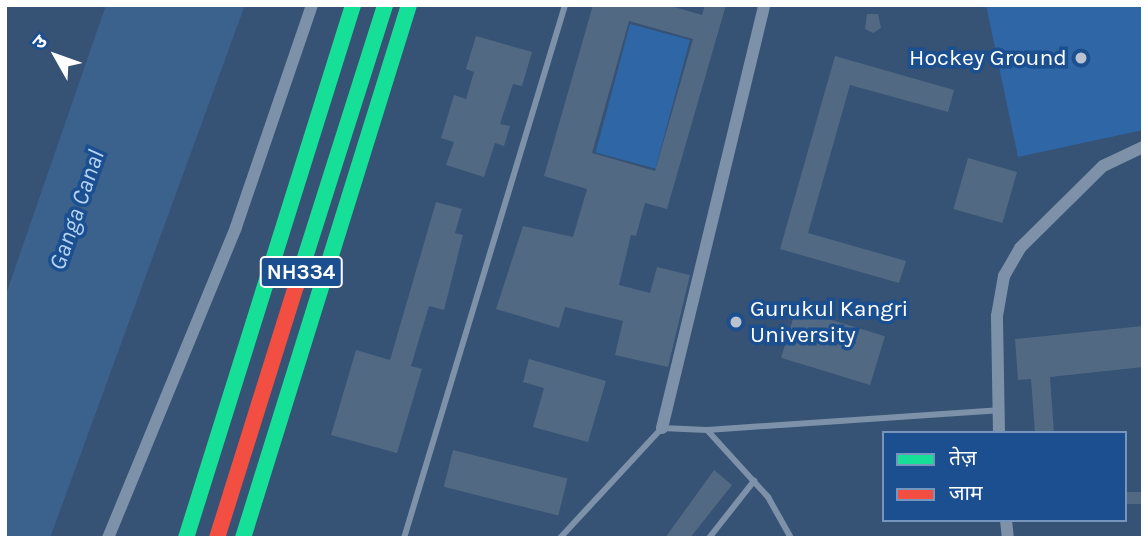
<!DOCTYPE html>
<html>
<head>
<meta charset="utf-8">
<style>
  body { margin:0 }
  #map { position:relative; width:1148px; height:543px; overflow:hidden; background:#365274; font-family:Karla,"Noto Sans Devanagari",sans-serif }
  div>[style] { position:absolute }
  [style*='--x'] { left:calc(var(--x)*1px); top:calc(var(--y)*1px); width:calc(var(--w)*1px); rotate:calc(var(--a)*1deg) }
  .green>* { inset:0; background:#2f66a5; transform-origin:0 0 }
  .water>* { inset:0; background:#3b618d }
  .building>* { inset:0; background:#526984; transform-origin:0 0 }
  .lane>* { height:6px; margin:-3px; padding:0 3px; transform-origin:3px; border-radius:3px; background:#7d92a8 }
  .street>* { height:12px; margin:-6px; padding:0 6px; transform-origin:6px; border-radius:6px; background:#7d92a8 }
  .fast>* { height:16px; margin:-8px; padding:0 8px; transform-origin:8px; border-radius:8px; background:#16e098 }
  .jam>* { height:16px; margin:-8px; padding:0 8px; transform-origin:8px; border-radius:8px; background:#f24e42 }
  .dots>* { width:19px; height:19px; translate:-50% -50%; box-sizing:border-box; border:4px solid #1b4f8f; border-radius:50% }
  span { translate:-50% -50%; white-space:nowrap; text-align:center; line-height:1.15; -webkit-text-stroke:7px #1b4f8f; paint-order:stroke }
  .shield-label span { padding:2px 5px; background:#1b4f8f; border:2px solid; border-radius:5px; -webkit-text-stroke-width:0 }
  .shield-label { font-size:21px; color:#fff; font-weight:700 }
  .poi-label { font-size:23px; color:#fff }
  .right { translate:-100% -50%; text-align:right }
  .left { translate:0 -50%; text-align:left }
  .water-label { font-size:24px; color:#b5d3f5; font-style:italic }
  .frame { position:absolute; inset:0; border:7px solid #fff; pointer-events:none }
  .legend { position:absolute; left:882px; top:431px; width:245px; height:91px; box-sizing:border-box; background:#1b4f8f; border:2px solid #7695bc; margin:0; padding:9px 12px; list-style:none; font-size:21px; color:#fff }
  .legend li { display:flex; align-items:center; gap:14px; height:35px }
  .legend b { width:35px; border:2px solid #7695bc }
  .north { position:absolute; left:21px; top:21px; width:70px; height:70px; -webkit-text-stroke:5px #1b4f8f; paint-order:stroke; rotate:310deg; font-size:19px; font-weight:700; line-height:28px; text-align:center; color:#fff }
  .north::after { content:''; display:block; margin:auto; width:24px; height:32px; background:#fff; clip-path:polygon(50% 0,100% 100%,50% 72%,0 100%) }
</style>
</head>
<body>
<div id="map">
  <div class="green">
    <i style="clip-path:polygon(986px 5px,1143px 5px,1143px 130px,1018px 157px)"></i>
    <i style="left:630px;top:24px;width:62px;height:133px;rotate:15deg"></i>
  </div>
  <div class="water">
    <i style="clip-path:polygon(106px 5px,245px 5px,50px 538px,5px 538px,5px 297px)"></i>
  </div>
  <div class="building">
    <i style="clip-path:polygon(evenodd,593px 5px,667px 5px,702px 15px,705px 5px,726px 5px,667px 209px,645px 203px,636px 236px,631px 235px,619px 285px,650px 293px,657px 267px,690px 275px,668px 367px,615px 355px,623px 321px,565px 307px,559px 328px,496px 309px,523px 226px,573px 237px,587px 189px,544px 176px,593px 5px,629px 21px,693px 39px,655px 171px,592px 153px,629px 21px)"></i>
    <i style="clip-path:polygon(867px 14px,878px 14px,881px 28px,873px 33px,865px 29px)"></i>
    <i style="clip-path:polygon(476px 36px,532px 52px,522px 86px,513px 84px,500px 124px,510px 126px,504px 146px,495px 143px,484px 177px,446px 165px,454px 142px,441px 138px,454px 95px,466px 99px,474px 72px,466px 69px)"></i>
    <i style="clip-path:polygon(835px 56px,954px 90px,948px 112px,850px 85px,808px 233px,906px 261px,899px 283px,780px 249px)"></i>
    <i style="left:968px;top:158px;width:51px;height:53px;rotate:16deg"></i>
    <i style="clip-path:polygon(436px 202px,462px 209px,455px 233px,463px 235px,444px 310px,429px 306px,411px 366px,422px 369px,397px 453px,331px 435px,356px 350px,390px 360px)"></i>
    <i style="left:796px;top:309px;width:93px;height:51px;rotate:17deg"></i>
    <i style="clip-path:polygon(1143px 326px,1143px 367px,1050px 377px,1054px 433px,1035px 433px,1031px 379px,1018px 380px,1015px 339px)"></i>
    <i style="clip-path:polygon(529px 359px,606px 381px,588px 442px,533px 427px,544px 388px,523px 382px)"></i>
    <i style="left:453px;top:450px;width:118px;height:38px;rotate:14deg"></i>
    <i style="clip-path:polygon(714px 470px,732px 485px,690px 538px,665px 538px)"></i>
    <i style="left:1143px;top:492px;width:12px;height:18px;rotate:90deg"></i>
  </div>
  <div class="lane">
    <i style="--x:707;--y:430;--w:91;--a:47.7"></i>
    <i style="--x:768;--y:497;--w:47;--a:60.7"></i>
    <i style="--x:404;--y:538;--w:557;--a:-73.19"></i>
    <i style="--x:560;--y:538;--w:150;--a:-47.2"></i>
    <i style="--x:662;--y:428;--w:45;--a:2.5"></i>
    <i style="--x:707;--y:430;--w:292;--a:-3.9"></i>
    <i style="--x:709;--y:538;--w:73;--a:-51.7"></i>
  </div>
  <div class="street">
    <i style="--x:662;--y:428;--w:435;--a:-76.4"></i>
    <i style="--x:999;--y:433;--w:117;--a:-91"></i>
    <i style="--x:997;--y:316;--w:41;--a:-80.1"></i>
    <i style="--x:1004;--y:276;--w:32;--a:-60"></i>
    <i style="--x:1020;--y:248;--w:117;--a:-44.7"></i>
    <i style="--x:1103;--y:166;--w:44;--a:-25.4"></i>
    <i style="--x:1006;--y:520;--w:18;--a:84"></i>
    <i style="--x:108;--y:538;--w:336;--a:-67.6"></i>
    <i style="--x:236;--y:227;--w:235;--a:-71.1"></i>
  </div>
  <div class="fast">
    <i style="--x:296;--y:286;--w:295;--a:-72.4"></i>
    <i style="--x:186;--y:538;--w:559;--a:-72.6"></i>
    <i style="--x:243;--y:538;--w:558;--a:-72.7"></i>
  </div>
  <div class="jam">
    <i style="--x:217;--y:538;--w:264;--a:-72.6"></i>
  </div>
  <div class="dots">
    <i style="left:1081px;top:58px;background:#b9c2ce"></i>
    <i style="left:736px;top:322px;background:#b9c2ce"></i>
  </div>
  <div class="shield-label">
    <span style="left:301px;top:272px">NH334</span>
  </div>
  <div class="poi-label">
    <span class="right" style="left:1067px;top:58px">Hockey Ground</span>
    <span class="left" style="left:750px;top:322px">Gurukul Kangri<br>University</span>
  </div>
  <div class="water-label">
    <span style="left:77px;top:210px;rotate:-71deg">Ganga Canal</span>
  </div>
  <div class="frame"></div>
  <ul class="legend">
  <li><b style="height:9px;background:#16e098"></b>तेज़</li>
  <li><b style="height:9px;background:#f24e42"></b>जाम</li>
  </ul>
  <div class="north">उ</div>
</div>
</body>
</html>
